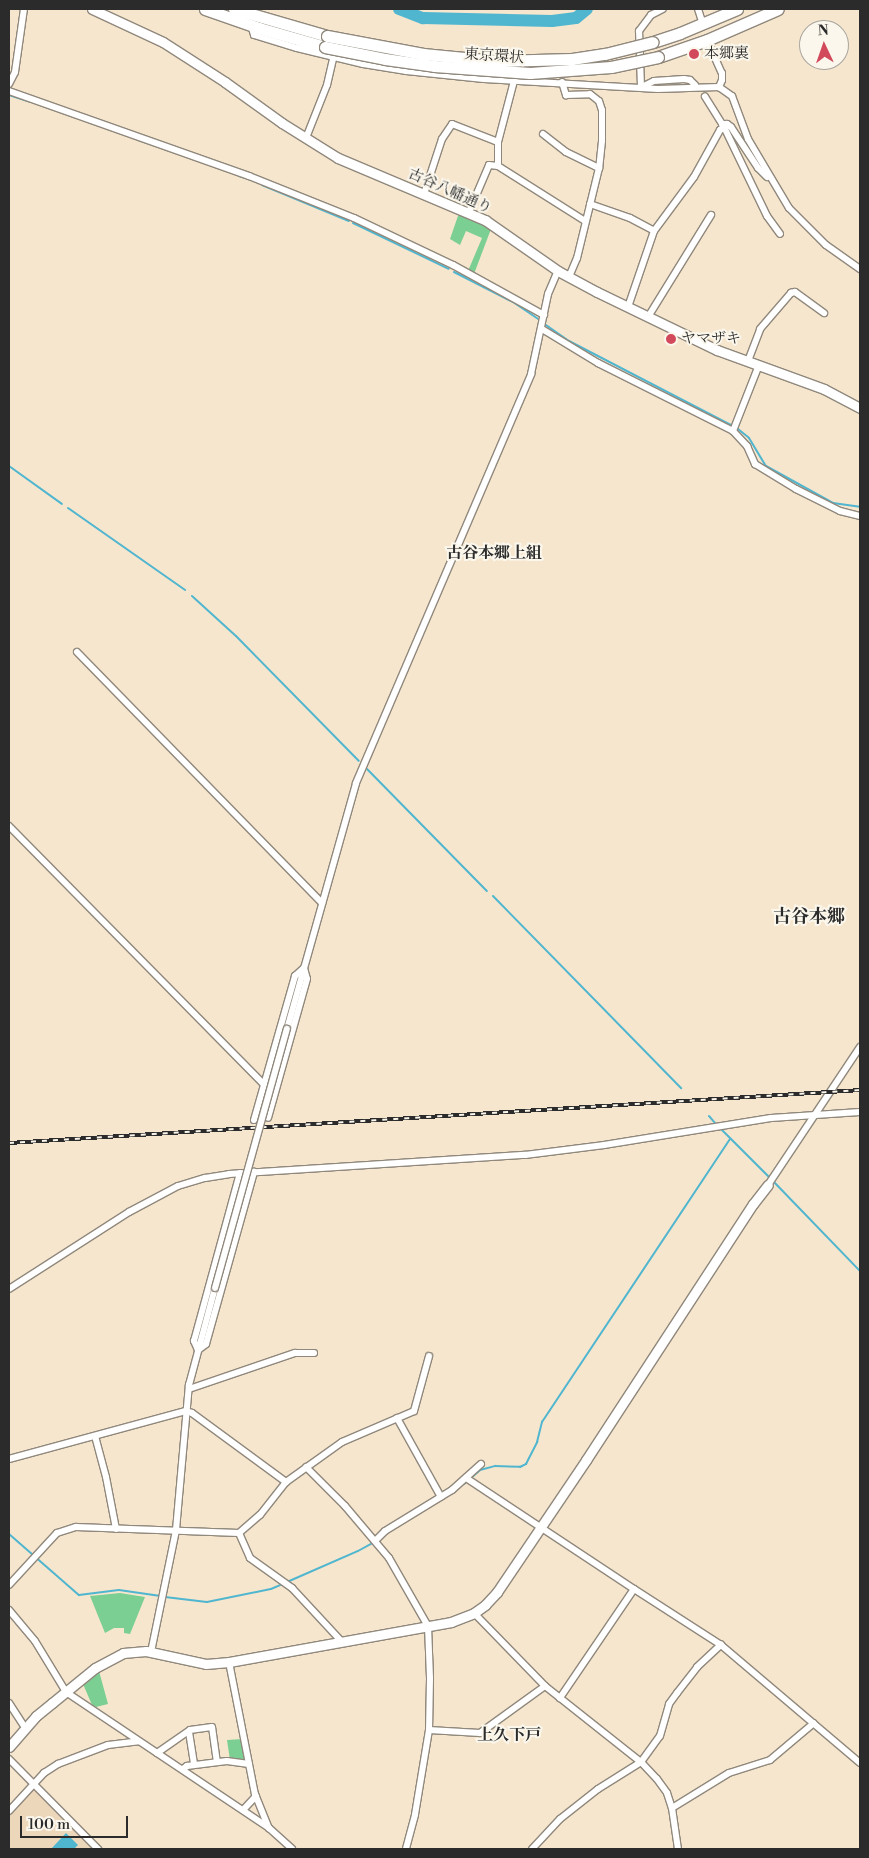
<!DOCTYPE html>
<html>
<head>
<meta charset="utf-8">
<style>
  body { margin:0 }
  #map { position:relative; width:869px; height:1858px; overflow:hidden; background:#f6e6ce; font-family:"Libre Bodoni","Noto Serif JP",serif }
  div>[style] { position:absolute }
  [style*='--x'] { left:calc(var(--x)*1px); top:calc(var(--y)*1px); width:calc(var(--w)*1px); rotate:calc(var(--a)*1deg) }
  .built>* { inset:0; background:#edd7bb }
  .green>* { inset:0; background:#7ccf92 }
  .water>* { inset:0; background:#50b6cf }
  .stream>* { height:2px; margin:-1px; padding:0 1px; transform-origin:1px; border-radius:1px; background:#50b6cf }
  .river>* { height:12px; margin:-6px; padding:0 6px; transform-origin:6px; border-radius:6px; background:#50b6cf }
  .roads { filter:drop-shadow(1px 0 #90887c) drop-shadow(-1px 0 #90887c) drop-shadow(0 1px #90887c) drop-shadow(0 -1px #90887c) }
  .street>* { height:6px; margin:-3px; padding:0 3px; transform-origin:3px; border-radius:3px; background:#fff }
  .secondary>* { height:9px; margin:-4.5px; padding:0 4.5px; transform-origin:4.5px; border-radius:4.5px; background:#fff }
  .highway>* { height:11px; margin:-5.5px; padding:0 5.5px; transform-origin:5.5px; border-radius:5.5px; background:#fff }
  .rail>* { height:4px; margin-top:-2px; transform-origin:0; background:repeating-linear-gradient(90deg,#fbf7ec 0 5.5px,#2b2b2b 0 11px); box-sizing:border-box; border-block:1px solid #2b2b2b }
  .bridges { filter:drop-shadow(1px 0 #90887c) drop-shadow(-1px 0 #90887c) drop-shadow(0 1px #90887c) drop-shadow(0 -1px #90887c) }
  .street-bridge>* { height:6px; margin:-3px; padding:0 3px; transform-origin:3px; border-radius:3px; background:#fff }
  .highway-bridge>* { height:11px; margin:-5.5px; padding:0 5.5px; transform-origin:5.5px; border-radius:5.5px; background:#fff }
  .dots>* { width:14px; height:14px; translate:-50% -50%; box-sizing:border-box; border:2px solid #fbf7ec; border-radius:50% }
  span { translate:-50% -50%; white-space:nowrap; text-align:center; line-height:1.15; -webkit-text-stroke:4px #fbf7ec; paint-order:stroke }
  .poi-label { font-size:15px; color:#2b2b2b }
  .left { translate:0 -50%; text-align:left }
  .street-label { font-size:15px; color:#2b2b2b }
  .neighbourhood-label { font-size:16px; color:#2b2b2b; font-weight:700 }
  .quarter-label { font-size:18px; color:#2b2b2b; font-weight:700 }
  .frame { position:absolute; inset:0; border:10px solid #2b2b2b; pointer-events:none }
  .north { position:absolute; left:799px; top:20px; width:50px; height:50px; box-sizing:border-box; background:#fbf7ec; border:1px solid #a8a59f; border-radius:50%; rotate:357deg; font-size:14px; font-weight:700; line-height:20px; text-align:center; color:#2b2b2b }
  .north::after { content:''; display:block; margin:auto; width:18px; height:22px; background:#d1495b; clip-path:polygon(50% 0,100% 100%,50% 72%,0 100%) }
  .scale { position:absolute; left:20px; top:1816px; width:108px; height:22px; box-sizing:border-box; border:2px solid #2b2b2b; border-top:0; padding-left:6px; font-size:15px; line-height:18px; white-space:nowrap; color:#2b2b2b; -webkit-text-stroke:4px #fbf7ec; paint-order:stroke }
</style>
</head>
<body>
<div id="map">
  <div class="built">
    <i style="clip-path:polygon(32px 1791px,35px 1791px,95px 1849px,9px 1849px,9px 1815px)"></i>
  </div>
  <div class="green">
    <i style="clip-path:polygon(459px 213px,491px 229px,474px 274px,468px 271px,482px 238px,466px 231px,460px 245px,450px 239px)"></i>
    <i style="clip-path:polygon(120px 1593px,145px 1597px,130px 1634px,124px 1633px,124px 1628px,114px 1628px,105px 1633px,90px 1596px)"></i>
    <i style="clip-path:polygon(99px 1671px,108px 1704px,96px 1707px,92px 1705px,83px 1684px)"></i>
    <i style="clip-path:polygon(243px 1739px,246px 1761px,230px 1760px,227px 1740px)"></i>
  </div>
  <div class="water">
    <i style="clip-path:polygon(66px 1833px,78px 1845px,74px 1849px,51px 1849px)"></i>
  </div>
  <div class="stream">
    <i style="--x:9;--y:95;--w:22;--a:18"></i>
    <i style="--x:138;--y:140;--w:18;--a:19"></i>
    <i style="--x:239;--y:176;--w:6;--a:18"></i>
    <i style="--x:262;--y:185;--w:94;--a:22.5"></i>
    <i style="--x:353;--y:223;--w:106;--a:25.6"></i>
    <i style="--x:454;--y:272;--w:66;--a:27"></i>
    <i style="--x:513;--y:302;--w:30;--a:34"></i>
    <i style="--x:546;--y:325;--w:28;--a:35"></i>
    <i style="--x:569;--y:341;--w:185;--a:27.4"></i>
    <i style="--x:738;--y:429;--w:14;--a:39"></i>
    <i style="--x:749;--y:438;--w:33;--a:59"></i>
    <i style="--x:766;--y:466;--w:77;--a:28.9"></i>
    <i style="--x:833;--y:503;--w:27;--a:8"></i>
    <i style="--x:9;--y:466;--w:65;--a:35.6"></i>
    <i style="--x:68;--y:508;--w:143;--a:35"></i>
    <i style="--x:192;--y:596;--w:59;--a:42.3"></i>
    <i style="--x:236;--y:636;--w:175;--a:45.5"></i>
    <i style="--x:367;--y:769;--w:171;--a:45.5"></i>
    <i style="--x:493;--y:896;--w:269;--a:45.6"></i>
    <i style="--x:709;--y:1116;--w:9;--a:49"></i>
    <i style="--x:721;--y:1129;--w:69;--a:45"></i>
    <i style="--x:773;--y:1181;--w:125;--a:46"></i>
    <i style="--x:464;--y:1484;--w:21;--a:-41"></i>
    <i style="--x:480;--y:1470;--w:16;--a:-15"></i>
    <i style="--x:495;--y:1466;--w:25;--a:2"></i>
    <i style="--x:520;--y:1467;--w:7;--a:-27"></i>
    <i style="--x:526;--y:1464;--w:25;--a:-63"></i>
    <i style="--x:537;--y:1442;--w:21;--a:-76"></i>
    <i style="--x:542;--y:1422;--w:340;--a:-56.4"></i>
    <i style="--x:9;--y:1534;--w:93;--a:41.1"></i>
    <i style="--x:79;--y:1595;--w:40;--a:-7.1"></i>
    <i style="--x:119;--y:1590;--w:42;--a:8.1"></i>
    <i style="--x:287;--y:1582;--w:77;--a:-23.6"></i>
    <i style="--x:358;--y:1551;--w:18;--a:-29"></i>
    <i style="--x:165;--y:1597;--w:42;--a:6.8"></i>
    <i style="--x:207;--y:1602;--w:65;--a:-11.5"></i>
    <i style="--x:271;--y:1589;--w:13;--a:-23"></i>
  </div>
  <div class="river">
    <i style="--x:399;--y:9;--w:26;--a:21"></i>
    <i style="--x:423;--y:18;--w:129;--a:1.3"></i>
    <i style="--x:552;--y:21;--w:24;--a:-7"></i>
    <i style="--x:576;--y:18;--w:14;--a:-39"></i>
  </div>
  <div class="roads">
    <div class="street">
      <i style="--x:698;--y:9;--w:16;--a:72"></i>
      <i style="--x:251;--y:25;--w:10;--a:73"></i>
      <i style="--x:254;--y:35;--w:45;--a:16.8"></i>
      <i style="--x:297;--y:48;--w:68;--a:13.6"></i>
      <i style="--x:363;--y:64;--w:44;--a:9.2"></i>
      <i style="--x:406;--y:71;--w:78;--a:5.9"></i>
      <i style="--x:484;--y:79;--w:174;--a:3.3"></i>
      <i style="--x:658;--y:89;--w:61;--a:-1.9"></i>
      <i style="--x:719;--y:87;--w:16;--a:35"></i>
      <i style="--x:732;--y:96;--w:46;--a:69.6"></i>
      <i style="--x:748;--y:139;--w:80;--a:59.3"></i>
      <i style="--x:789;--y:208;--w:52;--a:45"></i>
      <i style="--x:826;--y:245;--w:42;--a:35.2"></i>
      <i style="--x:707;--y:40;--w:36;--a:66"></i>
      <i style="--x:722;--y:73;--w:7;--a:90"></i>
      <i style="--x:722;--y:80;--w:8;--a:113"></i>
      <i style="--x:562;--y:82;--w:14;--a:73"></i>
      <i style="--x:566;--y:95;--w:24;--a:-2"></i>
      <i style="--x:590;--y:94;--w:11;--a:38"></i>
      <i style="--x:599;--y:101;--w:9;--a:72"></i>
      <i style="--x:602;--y:110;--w:31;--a:90"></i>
      <i style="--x:602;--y:141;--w:27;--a:96"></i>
      <i style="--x:599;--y:168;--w:93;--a:103.7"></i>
      <i style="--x:577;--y:258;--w:21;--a:113"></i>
      <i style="--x:9;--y:84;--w:13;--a:-63"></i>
      <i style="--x:15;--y:72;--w:64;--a:-81.9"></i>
      <i style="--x:641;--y:87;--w:56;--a:-92"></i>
      <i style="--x:639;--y:31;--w:20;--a:-53"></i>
      <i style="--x:651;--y:15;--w:13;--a:-27"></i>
      <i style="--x:642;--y:87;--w:13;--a:-27"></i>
      <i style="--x:654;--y:81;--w:30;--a:-4"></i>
      <i style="--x:684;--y:79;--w:6;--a:9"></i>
      <i style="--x:690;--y:80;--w:7;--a:45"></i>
      <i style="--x:9;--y:91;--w:255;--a:19.5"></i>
      <i style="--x:249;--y:176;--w:113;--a:21.8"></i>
      <i style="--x:354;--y:218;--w:110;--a:25.4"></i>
      <i style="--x:453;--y:265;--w:104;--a:28.8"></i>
      <i style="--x:722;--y:124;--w:5;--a:0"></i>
      <i style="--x:727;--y:124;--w:5;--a:37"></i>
      <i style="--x:731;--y:127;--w:49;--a:56.6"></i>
      <i style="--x:758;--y:168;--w:13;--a:45"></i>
      <i style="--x:724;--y:127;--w:99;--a:64.2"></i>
      <i style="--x:767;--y:216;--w:22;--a:54"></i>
      <i style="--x:543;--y:134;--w:29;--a:38"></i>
      <i style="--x:566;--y:152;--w:37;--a:26"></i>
      <i style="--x:306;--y:138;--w:57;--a:-68.4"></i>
      <i style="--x:327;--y:85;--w:28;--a:-77"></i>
      <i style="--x:498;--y:166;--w:24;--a:-90"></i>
      <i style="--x:498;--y:142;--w:63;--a:-75.3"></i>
      <i style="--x:424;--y:194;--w:58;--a:-71.9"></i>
      <i style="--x:442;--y:139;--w:18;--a:-56"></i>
      <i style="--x:452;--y:124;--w:49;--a:21.4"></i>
      <i style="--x:590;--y:204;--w:42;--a:19.3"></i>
      <i style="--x:630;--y:218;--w:27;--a:28"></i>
      <i style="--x:469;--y:212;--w:51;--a:-66.9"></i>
      <i style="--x:489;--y:165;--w:9;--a:6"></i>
      <i style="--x:498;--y:166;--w:103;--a:32.3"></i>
      <i style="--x:628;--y:307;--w:80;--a:-71.1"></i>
      <i style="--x:654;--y:231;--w:67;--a:-53.5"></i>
      <i style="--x:694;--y:177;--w:54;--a:-61"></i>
      <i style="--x:720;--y:130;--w:5;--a:-37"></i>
      <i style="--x:724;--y:127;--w:36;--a:-122"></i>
      <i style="--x:648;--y:317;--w:120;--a:-58.3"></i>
      <i style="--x:542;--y:329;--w:66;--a:31.3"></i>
      <i style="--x:598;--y:363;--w:151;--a:26.7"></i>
      <i style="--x:733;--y:431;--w:21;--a:47"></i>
      <i style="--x:747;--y:446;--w:20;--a:66"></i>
      <i style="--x:755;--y:464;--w:48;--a:31.4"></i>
      <i style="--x:796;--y:489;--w:49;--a:26.6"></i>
      <i style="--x:840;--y:511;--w:21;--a:14"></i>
      <i style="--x:748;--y:361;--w:34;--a:-69"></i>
      <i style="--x:760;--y:329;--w:48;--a:-49.3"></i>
      <i style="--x:791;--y:293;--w:4;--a:-14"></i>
      <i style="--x:795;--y:292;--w:36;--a:36"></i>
      <i style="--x:733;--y:431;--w:71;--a:-68.5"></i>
      <i style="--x:77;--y:652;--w:351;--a:45.7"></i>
      <i style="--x:9;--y:826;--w:363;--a:45.4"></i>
      <i style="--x:287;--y:1029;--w:255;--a:-74.3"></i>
      <i style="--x:356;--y:783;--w:445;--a:-66.8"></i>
      <i style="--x:531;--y:374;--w:82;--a:-78"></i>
      <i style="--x:548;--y:294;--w:25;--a:-67"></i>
      <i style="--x:254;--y:1120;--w:150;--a:-74.1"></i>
      <i style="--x:295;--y:976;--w:12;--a:-42"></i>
      <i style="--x:304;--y:968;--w:11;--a:75"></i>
      <i style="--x:307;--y:979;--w:144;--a:105.7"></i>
      <i style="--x:768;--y:1185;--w:166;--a:-56.3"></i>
      <i style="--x:9;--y:1289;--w:143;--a:-32.7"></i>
      <i style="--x:129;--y:1212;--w:55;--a:-28"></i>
      <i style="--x:178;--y:1186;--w:28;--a:-17"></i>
      <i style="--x:205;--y:1178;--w:24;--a:-9"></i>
      <i style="--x:229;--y:1174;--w:297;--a:-3.7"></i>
      <i style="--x:525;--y:1155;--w:80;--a:-7.2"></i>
      <i style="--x:604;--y:1145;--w:169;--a:-9.2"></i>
      <i style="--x:771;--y:1118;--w:89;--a:-3.9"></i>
      <i style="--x:198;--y:1350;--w:10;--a:-37"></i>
      <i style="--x:206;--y:1344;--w:179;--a:-74.4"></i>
      <i style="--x:198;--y:1350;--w:10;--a:-114"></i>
      <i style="--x:194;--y:1341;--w:174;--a:-74.7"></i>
      <i style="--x:189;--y:1389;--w:112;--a:-18.8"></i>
      <i style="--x:295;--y:1353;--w:19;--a:0"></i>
      <i style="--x:397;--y:1418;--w:90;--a:60.9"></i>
      <i style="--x:95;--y:1436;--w:42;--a:75"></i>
      <i style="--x:106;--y:1477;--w:53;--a:79.1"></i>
      <i style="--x:9;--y:1459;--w:183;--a:-15.2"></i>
      <i style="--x:186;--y:1411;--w:6;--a:18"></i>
      <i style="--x:192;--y:1413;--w:117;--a:36.3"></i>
      <i style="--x:286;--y:1482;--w:69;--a:-35.5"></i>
      <i style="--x:342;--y:1442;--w:78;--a:-23.3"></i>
      <i style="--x:414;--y:1411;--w:57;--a:-74.7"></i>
      <i style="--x:306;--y:1467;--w:55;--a:45"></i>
      <i style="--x:345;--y:1506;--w:68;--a:49.8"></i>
      <i style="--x:389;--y:1558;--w:78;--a:60.2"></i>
      <i style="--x:428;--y:1626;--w:53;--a:87.8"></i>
      <i style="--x:430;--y:1679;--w:51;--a:91.1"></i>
      <i style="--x:429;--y:1730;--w:86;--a:99.4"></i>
      <i style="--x:415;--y:1815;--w:35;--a:105"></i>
      <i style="--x:466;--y:1478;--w:201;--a:33.5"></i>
      <i style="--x:239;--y:1533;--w:27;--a:66"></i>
      <i style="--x:250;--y:1558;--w:52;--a:35.5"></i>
      <i style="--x:292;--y:1588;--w:72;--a:47.2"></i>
      <i style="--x:375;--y:1541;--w:14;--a:-45"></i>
      <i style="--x:385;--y:1531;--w:79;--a:-31.5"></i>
      <i style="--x:452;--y:1490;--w:39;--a:-42"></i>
      <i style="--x:9;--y:1585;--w:71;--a:-47.3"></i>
      <i style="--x:57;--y:1533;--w:20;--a:-18"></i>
      <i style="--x:76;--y:1527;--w:163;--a:2.1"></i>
      <i style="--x:239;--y:1533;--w:28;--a:-41"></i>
      <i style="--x:260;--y:1515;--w:42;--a:-51.8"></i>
      <i style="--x:9;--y:1610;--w:40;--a:50"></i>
      <i style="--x:35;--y:1641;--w:60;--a:58.7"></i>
      <i style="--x:66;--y:1692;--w:244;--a:33.8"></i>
      <i style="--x:269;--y:1828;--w:31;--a:42"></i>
      <i style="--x:474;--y:1613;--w:102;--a:45.8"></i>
      <i style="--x:545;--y:1686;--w:122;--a:38.4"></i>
      <i style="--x:641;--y:1762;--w:23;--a:47"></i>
      <i style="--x:657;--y:1779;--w:17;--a:54"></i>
      <i style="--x:667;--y:1793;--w:16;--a:72"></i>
      <i style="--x:672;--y:1808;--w:41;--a:81.7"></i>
      <i style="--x:721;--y:1645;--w:182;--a:40.3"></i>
      <i style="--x:151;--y:1652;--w:125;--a:-78.4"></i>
      <i style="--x:176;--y:1530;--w:146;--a:-84.9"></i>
      <i style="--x:189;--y:1385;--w:100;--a:-75"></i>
      <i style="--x:229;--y:1662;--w:135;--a:78.9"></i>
      <i style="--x:255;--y:1794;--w:37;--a:68"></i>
      <i style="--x:9;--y:1703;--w:30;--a:57"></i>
      <i style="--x:429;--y:1730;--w:51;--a:3.4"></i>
      <i style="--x:480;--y:1733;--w:80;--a:-35.9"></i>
      <i style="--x:189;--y:1732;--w:32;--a:81"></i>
      <i style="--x:157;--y:1753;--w:40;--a:-34.9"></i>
      <i style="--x:190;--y:1730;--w:22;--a:-8"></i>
      <i style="--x:212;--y:1727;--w:35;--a:82"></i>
      <i style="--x:9;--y:1759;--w:127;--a:45.3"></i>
      <i style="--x:183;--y:1769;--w:5;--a:-37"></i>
      <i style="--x:187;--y:1766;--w:40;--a:-7.1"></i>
      <i style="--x:227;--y:1761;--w:22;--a:8"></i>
      <i style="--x:672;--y:1808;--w:67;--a:-31.6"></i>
      <i style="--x:729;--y:1773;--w:43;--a:-17.6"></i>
      <i style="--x:770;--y:1760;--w:57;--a:-40.1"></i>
      <i style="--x:243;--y:1810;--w:19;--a:-47"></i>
      <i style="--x:9;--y:1811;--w:52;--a:-47.4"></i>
      <i style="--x:44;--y:1773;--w:17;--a:-33"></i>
      <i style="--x:58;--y:1764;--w:53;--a:-20.8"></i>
      <i style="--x:108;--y:1745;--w:31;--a:-7"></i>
      <i style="--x:532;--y:1849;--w:41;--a:-47"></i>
      <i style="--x:560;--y:1819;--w:48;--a:-38.3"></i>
      <i style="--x:598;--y:1789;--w:51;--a:-32.1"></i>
      <i style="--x:641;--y:1762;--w:32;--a:-54"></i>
      <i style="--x:660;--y:1736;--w:33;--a:-74"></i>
      <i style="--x:669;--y:1704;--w:14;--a:-54"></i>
      <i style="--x:677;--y:1693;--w:33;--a:-52"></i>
      <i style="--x:697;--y:1667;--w:33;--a:-43"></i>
      <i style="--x:721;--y:1645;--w:103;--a:-147.2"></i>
      <i style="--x:634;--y:1589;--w:132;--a:124.2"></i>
    </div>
    <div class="secondary">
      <i style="--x:92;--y:9;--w:78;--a:24.9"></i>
      <i style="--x:163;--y:42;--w:74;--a:32.8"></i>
      <i style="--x:225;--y:82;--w:70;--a:35.7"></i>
      <i style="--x:282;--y:123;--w:66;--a:32"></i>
      <i style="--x:338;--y:158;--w:160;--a:22.9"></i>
      <i style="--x:485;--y:220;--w:89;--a:34.9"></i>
      <i style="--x:558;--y:271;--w:44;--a:28.3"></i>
      <i style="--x:597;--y:292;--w:133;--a:25.8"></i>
      <i style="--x:717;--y:350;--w:114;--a:20"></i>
      <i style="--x:824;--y:389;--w:41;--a:27.8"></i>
      <i style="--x:9;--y:1747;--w:41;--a:-48.9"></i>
      <i style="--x:36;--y:1716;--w:21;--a:-39"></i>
      <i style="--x:52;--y:1703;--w:55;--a:-39.1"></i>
      <i style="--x:95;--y:1668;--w:32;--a:-28"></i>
      <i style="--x:123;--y:1653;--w:23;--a:-5"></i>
      <i style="--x:146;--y:1651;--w:61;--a:12.2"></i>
      <i style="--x:206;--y:1664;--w:23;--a:-5"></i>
      <i style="--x:229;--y:1662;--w:226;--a:-10.2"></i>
      <i style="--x:451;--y:1622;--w:25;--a:-21"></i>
      <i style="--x:474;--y:1613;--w:14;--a:-36"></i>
      <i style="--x:485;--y:1605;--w:18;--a:-47"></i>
      <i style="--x:497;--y:1592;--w:159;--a:-56"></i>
      <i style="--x:586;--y:1460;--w:306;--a:-56.9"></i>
      <i style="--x:753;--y:1204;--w:24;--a:-52"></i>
    </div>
    <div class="highway">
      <i style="--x:205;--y:9;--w:57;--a:19.4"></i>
      <i style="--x:259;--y:28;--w:69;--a:16.1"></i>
      <i style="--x:234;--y:9;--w:97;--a:16.2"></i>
      <i style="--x:653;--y:42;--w:28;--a:-18"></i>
      <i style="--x:680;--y:33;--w:62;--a:-22.8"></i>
      <i style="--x:658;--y:57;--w:52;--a:-19.1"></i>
      <i style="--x:707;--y:40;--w:77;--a:-23.6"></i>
    </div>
  </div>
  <div class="rail">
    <i style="--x:9;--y:1143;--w:853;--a:-3.56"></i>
  </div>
  <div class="bridges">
    <div class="street-bridge">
      <i style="--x:215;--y:1288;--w:269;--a:-74.5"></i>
    </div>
    <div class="highway-bridge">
      <i style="--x:327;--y:36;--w:98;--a:10.6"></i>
      <i style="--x:423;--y:54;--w:73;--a:5.5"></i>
      <i style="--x:496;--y:61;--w:76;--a:-1.5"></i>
      <i style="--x:572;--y:59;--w:33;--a:-9"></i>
      <i style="--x:605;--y:54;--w:49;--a:-14"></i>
      <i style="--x:325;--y:47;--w:61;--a:11.3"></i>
      <i style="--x:385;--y:59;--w:49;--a:8.1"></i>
      <i style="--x:434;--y:66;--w:96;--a:4.2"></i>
      <i style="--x:530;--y:73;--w:81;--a:-4.2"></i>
      <i style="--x:611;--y:67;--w:48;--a:-12"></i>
    </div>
  </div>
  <div class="dots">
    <i style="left:694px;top:54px;background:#d1495b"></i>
    <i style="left:671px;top:339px;background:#d1495b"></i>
  </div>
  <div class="poi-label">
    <span class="left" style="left:704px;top:54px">本郷裏</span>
    <span class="left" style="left:681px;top:339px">ヤマザキ</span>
  </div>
  <div class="street-label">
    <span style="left:494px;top:56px;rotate:4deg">東京環状</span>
    <span style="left:450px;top:191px;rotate:24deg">古谷八幡通り</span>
  </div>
  <div class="neighbourhood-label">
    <span style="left:494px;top:553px">古谷本郷上組</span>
    <span style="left:509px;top:1735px">上久下戸</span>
  </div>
  <div class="quarter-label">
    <span style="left:809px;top:917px">古谷本郷</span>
  </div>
  <div class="frame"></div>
  <div class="north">N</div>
  <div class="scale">100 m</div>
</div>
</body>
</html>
